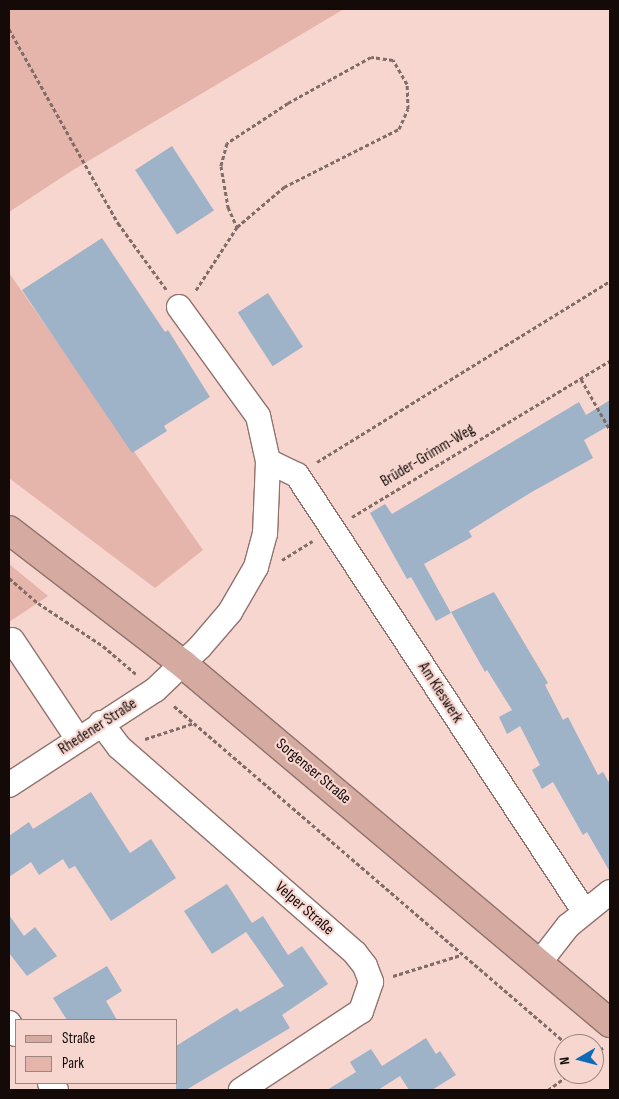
<!DOCTYPE html>
<html>
<head>
<meta charset="utf-8">
<style>
  body { margin:0 }
  #map { position:relative; width:619px; height:1099px; overflow:hidden; background:#f7d6cf; font-family:"Sofia Sans Condensed",sans-serif }
  div>[style] { position:absolute }
  [style*='--x'] { left:calc(var(--x)*1px); top:calc(var(--y)*1px); width:calc(var(--w)*1px); rotate:calc(var(--a)*1deg) }
  .green>* { inset:0; background:#e5b4ab }
  .building>* { inset:0; background:#9eb2c8; transform-origin:0 0 }
  .path>* { height:3px; margin-top:-1.5px; transform-origin:0; background:repeating-linear-gradient(90deg,#816c67 0 4px,transparent 0 6.5px) }
  .roads { filter:drop-shadow(1px 0 #90736d) drop-shadow(-1px 0 #90736d) drop-shadow(0 1px #90736d) drop-shadow(0 -1px #90736d) }
  .minor>* { height:24px; margin:-12px; padding:0 12px; transform-origin:12px; border-radius:12px; background:#fff }
  .major>* { height:28px; margin:-14px; padding:0 14px; transform-origin:14px; border-radius:14px; background:#d5aaa1 }
  span { translate:-50% -50%; white-space:nowrap; text-align:center; line-height:1.15; -webkit-text-stroke:4.5px #f7d6cf; paint-order:stroke }
  .street-label { font-size:16px; color:#140a08 }
  .frame { position:absolute; inset:0; border:10px solid #140a08; pointer-events:none }
  .legend { position:absolute; left:15px; top:1019px; width:162px; height:65px; box-sizing:border-box; background:#f7d6cf; border:1px solid #9c847f; margin:0; padding:6px 9px; list-style:none; font-size:15px; color:#140a08 }
  .legend li { display:flex; align-items:center; gap:10px; height:25px }
  .legend b { width:25px; border:1px solid #9c847f }
  .north { position:absolute; left:554px; top:1034px; width:50px; height:50px; box-sizing:border-box; background:#f7d6cf; border:1px solid #9c847f; border-radius:50%; rotate:262deg; font-size:14px; font-weight:700; line-height:20px; text-align:center; color:#140a08 }
  .north::after { content:''; display:block; margin:auto; width:18px; height:22px; background:#0f6bb8; clip-path:polygon(50% 0,100% 100%,50% 72%,0 100%) }
</style>
</head>
<body>
<div id="map">
  <div class="green">
    <i style="clip-path:polygon(9px 9px,344px 9px,73px 170px,9px 212px)"></i>
    <i style="clip-path:polygon(9px 273px,203px 550px,155px 588px,9px 478px)"></i>
    <i style="clip-path:polygon(9px 564px,48px 596px,9px 622px)"></i>
  </div>
  <div class="building">
    <i style="left:172px;top:146px;width:77px;height:44px;rotate:57deg"></i>
    <i style="clip-path:polygon(102px 238px,165px 332px,168px 330px,210px 397px,164px 426px,167px 431px,132px 453px,22px 290px)"></i>
    <i style="left:268px;top:293px;width:64px;height:36px;rotate:57deg"></i>
    <i style="clip-path:polygon(610px 400px,610px 425px,584px 440px,593px 458px,530px 493px,469px 531px,472px 537px,424px 564px,451px 613px,436px 621px,411px 577px,407px 579px,370px 513px,385px 504px,392px 514px,579px 402px,586px 415px)"></i>
    <i style="clip-path:polygon(494px 592px,548px 683px,545px 685px,563px 720px,568px 717px,598px 775px,603px 772px,610px 784px,610px 872px,587px 832px,583px 835px,553px 782px,542px 789px,532px 770px,540px 765px,520px 726px,507px 734px,499px 717px,512px 710px,487px 670px,485px 672px,451px 612px)"></i>
    <i style="clip-path:polygon(91px 792px,130px 853px,151px 839px,176px 878px,111px 921px,75px 866px,69px 869px,63px 859px,39px 875px,31px 862px,9px 877px,9px 836px,29px 822px,33px 829px)"></i>
    <i style="clip-path:polygon(227px 884px,252px 923px,263px 916px,288px 955px,302px 946px,328px 984px,282px 1015px,290px 1028px,186px 1090px,176px 1090px,176px 1046px,237px 1008px,240px 1012px,284px 986px,246px 932px,212px 954px,184px 911px)"></i>
    <i style="clip-path:polygon(9px 915px,24px 936px,35px 927px,57px 956px,27px 976px,9px 953px)"></i>
    <i style="clip-path:polygon(107px 966px,122px 991px,106px 1001px,117px 1020px,67px 1020px,53px 998px)"></i>
    <i style="clip-path:polygon(426px 1038px,436px 1054px,440px 1051px,456px 1075px,432px 1090px,409px 1090px,400px 1076px,378px 1090px,327px 1090px,356px 1072px,350px 1062px,371px 1049px,382px 1066px)"></i>
  </div>
  <div class="path">
    <i style="--x:9;--y:29;--w:223;--a:60.7"></i>
    <i style="--x:118;--y:223;--w:82;--a:54"></i>
    <i style="--x:196;--y:290;--w:75;--a:-56.9"></i>
    <i style="--x:237;--y:227;--w:62;--a:-40.4"></i>
    <i style="--x:284;--y:187;--w:129;--a:-26.8"></i>
    <i style="--x:399;--y:129;--w:22;--a:-66"></i>
    <i style="--x:408;--y:109;--w:25;--a:-92"></i>
    <i style="--x:407;--y:84;--w:28;--a:-120"></i>
    <i style="--x:393;--y:60;--w:22;--a:-172"></i>
    <i style="--x:371;--y:57;--w:95;--a:151"></i>
    <i style="--x:288;--y:103;--w:73;--a:146.7"></i>
    <i style="--x:227;--y:143;--w:24;--a:105"></i>
    <i style="--x:221;--y:166;--w:42;--a:80.3"></i>
    <i style="--x:228;--y:207;--w:22;--a:66"></i>
    <i style="--x:581;--y:379;--w:59;--a:60.4"></i>
    <i style="--x:317;--y:462;--w:344;--a:-31.7"></i>
    <i style="--x:352;--y:517;--w:301;--a:-31.2"></i>
    <i style="--x:282;--y:560;--w:36;--a:-32"></i>
    <i style="--x:9;--y:578;--w:38;--a:41"></i>
    <i style="--x:38;--y:603;--w:78;--a:33.5"></i>
    <i style="--x:103;--y:646;--w:43;--a:40.3"></i>
    <i style="--x:174;--y:706;--w:518;--a:40.7"></i>
    <i style="--x:145;--y:739;--w:52;--a:-18.1"></i>
    <i style="--x:393;--y:976;--w:71;--a:-17.2"></i>
    <i style="--x:594;--y:1052;--w:10;--a:-24"></i>
    <i style="--x:548;--y:1090;--w:27;--a:-36"></i>
  </div>
  <div class="roads">
    <div class="minor">
      <i style="--x:179;--y:307;--w:135;--a:54.1"></i>
      <i style="--x:258;--y:416;--w:46;--a:77.5"></i>
      <i style="--x:268;--y:461;--w:32;--a:26"></i>
      <i style="--x:297;--y:475;--w:522;--a:56.64"></i>
      <i style="--x:12;--y:640;--w:119;--a:56.3"></i>
      <i style="--x:101;--y:723;--w:30;--a:53"></i>
      <i style="--x:119;--y:747;--w:313;--a:41.1"></i>
      <i style="--x:355;--y:953;--w:16;--a:52"></i>
      <i style="--x:365;--y:966;--w:17;--a:69"></i>
      <i style="--x:371;--y:982;--w:31;--a:109"></i>
      <i style="--x:361;--y:1011;--w:144;--a:146.6"></i>
      <i style="--x:9;--y:785;--w:174;--a:-33.1"></i>
      <i style="--x:155;--y:690;--w:62;--a:-43.7"></i>
      <i style="--x:200;--y:647;--w:46;--a:-49.4"></i>
      <i style="--x:230;--y:612;--w:52;--a:-60"></i>
      <i style="--x:256;--y:567;--w:34;--a:-75"></i>
      <i style="--x:265;--y:534;--w:73;--a:-87.6"></i>
      <i style="--x:540;--y:962;--w:46;--a:-52.1"></i>
      <i style="--x:568;--y:926;--w:54;--a:-39"></i>
      <i style="--x:9;--y:1023;--w:13;--a:58"></i>
      <i style="--x:50;--y:1083;--w:9;--a:49"></i>
    </div>
    <div class="major">
      <i style="--x:9;--y:530;--w:220;--a:37.6"></i>
      <i style="--x:183;--y:664;--w:558;--a:40.06"></i>
    </div>
  </div>
  <div class="street-label">
    <span style="left:428px;top:456px;rotate:-31deg">Brüder-Grimm-Weg</span>
    <span style="left:440px;top:693px;rotate:57deg">Am Kieswerk</span>
    <span style="left:98px;top:727px;rotate:-33deg">Rhedener Straße</span>
    <span style="left:313px;top:772px;rotate:40deg">Sorgenser Straße</span>
    <span style="left:304px;top:909px;rotate:41deg">Velper Straße</span>
  </div>
  <div class="frame"></div>
  <ul class="legend">
  <li><b style="height:6px;background:#d5aaa1"></b>Straße</li>
  <li><b style="height:14px;background:#e5b4ab"></b>Park</li>
  </ul>
  <div class="north">N</div>
</div>
</body>
</html>
